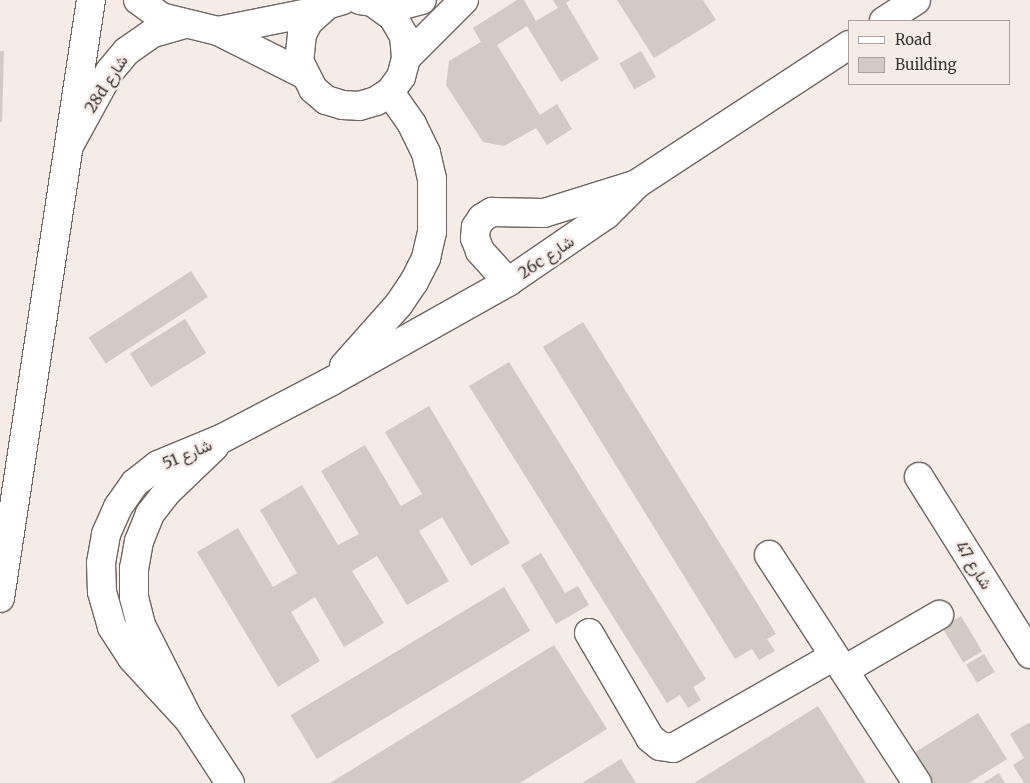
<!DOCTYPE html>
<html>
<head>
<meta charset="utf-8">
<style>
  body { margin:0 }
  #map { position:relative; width:1030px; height:783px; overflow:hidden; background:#f5ebe7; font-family:Merriweather,Vazirmatn,serif }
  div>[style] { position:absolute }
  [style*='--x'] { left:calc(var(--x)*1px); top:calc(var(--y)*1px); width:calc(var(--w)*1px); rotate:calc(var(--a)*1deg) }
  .building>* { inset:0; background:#d3c9c5; transform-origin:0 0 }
  .roads { filter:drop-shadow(1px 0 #6e6662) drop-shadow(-1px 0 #6e6662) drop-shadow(0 1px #6e6662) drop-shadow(0 -1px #6e6662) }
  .minor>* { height:28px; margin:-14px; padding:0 14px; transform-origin:14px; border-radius:14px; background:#fff }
  .secondary>* { height:28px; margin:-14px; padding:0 14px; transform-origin:14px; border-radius:14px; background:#fff }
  span { translate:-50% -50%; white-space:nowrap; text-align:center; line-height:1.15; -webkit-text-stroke:5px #f5ebe7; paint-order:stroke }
  .street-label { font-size:16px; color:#393533 }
  .legend { position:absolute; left:848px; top:20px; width:162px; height:65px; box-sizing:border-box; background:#f5ebe7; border:1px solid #aaa29f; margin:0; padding:6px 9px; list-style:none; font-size:15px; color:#393533 }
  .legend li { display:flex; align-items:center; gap:10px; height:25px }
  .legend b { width:25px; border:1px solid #aaa29f }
</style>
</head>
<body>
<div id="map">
  <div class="building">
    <i style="clip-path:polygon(517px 0,524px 0,536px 21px,558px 8px,553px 0,570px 0,566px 3px,599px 59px,561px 82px,527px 26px,497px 45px,540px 115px,557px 104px,572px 129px,547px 145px,536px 128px,504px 146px,483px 142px,446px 85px,449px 61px,481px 42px,473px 28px)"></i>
    <i style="clip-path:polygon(617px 0,703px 0,716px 20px,654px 58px)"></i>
    <i style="clip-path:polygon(0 51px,4px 51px,2px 122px,0 122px)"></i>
    <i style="left:641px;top:51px;width:30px;height:25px;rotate:60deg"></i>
    <i style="left:191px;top:271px;width:31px;height:122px;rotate:57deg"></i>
    <i style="left:185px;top:319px;width:40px;height:65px;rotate:58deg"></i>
    <i style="clip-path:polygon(583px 322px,776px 634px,767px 639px,775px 651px,759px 660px,752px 649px,735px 659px,543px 347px)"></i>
    <i style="clip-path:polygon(509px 362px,706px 679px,693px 687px,701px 700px,688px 708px,680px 695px,667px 703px,469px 386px)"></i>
    <i style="clip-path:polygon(429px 406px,510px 543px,471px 566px,442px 517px,419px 531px,449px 581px,407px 605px,377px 556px,352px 571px,384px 623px,344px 647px,315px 597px,291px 612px,320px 661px,278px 687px,197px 552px,238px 528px,273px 587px,297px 573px,260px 510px,302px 485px,338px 545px,359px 534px,321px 471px,365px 445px,401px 506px,422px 494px,385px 432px)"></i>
    <i style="clip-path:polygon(541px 553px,565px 593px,578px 586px,589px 605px,556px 624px,521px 565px)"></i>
    <i style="left:504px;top:587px;width:51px;height:249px;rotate:59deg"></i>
    <i style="left:961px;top:616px;width:41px;height:22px;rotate:59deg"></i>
    <i style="clip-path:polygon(554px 645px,607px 729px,520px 783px,330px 783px)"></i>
    <i style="left:984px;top:654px;width:21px;height:21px;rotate:59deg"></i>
    <i style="clip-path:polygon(818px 706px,866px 783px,694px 783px)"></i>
    <i style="clip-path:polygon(978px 713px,1007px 759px,969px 783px,933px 783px,914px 753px)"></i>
    <i style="clip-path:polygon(1030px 722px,1030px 783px,1024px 783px,1013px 765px,1024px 758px,1010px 734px)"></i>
    <i style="clip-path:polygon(621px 759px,636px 783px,582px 783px)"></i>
    <i style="clip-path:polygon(999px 773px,1005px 783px,983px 783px)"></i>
  </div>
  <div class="roads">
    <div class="minor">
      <i style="--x:138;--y:0;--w:29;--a:36"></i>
      <i style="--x:161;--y:17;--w:59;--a:13.8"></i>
      <i style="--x:218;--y:31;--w:95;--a:26.8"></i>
      <i style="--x:343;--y:0;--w:17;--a:163"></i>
      <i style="--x:327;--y:5;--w:24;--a:138"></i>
      <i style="--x:309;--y:21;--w:15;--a:118"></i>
      <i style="--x:302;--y:34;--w:27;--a:96"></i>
      <i style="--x:299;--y:61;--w:31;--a:63"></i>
      <i style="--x:313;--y:89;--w:17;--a:40"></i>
      <i style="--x:326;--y:100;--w:17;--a:17"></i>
      <i style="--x:342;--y:105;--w:17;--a:3"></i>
      <i style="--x:359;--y:106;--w:18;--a:-16"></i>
      <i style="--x:376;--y:101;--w:17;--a:-33"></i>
      <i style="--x:390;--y:92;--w:19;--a:-54"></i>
      <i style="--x:401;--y:77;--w:20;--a:-75"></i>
      <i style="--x:406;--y:58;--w:22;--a:-95"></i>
      <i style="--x:404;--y:36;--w:22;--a:-120"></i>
      <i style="--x:393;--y:17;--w:26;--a:-144"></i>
      <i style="--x:372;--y:2;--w:12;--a:-171"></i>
      <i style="--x:384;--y:10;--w:39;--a:-15"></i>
      <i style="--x:884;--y:21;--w:38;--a:-33"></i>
      <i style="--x:218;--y:31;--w:102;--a:-11.3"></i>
      <i style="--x:406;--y:58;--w:82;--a:-45"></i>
      <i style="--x:70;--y:144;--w:83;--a:-61.3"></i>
      <i style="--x:110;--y:71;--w:26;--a:-50"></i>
      <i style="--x:127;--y:51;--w:32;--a:-35"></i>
      <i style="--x:153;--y:33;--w:32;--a:-16"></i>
      <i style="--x:508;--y:282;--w:42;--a:-132.1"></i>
      <i style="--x:480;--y:251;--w:14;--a:-111"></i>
      <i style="--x:475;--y:238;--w:11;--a:-85"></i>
      <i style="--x:476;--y:227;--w:11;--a:-56"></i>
      <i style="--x:482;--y:218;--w:12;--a:-31"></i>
      <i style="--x:492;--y:212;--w:52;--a:1.1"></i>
      <i style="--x:544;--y:213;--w:94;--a:-17.3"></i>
      <i style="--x:344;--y:366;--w:83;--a:-48.4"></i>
      <i style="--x:399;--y:304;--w:27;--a:-56"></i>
      <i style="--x:414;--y:282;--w:27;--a:-63"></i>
      <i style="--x:426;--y:258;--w:27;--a:-77"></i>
      <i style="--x:432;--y:232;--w:53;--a:-90"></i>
      <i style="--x:432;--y:179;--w:27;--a:-103"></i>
      <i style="--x:426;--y:153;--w:32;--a:-116"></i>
      <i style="--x:412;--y:124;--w:39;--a:-125"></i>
      <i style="--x:214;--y:447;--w:65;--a:136.2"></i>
      <i style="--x:167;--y:492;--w:28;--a:128"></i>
      <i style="--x:150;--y:514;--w:29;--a:112"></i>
      <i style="--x:139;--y:541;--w:27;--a:100"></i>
      <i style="--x:134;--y:568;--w:29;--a:90"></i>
      <i style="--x:134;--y:597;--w:29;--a:76"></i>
      <i style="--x:141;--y:625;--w:106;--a:63.2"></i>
      <i style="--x:189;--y:720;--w:75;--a:56.9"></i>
      <i style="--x:919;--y:477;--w:209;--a:57.9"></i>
      <i style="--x:769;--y:555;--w:272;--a:57"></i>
      <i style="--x:589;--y:633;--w:121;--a:59.8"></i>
      <i style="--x:650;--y:738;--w:13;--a:39"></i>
      <i style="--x:660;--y:746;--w:13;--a:9"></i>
      <i style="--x:673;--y:748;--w:185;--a:-29.7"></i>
      <i style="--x:844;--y:670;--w:110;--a:-30.1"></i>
      <i style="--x:189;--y:720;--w:84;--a:-132.6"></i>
      <i style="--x:132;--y:658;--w:37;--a:-123"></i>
      <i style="--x:112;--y:627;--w:36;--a:-106"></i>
      <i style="--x:102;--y:592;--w:29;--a:-92"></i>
      <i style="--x:101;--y:563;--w:29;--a:-80"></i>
      <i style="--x:106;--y:534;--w:30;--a:-66"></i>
      <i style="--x:118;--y:507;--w:29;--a:-55"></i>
      <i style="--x:135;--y:483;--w:29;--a:-38"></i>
      <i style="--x:158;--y:465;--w:70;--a:-22.6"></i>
      <i style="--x:223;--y:438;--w:121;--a:-27.6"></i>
      <i style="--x:330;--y:382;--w:204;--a:-29.3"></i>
      <i style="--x:508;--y:282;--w:119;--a:-34.4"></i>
      <i style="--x:606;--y:215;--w:45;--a:-45"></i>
      <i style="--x:638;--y:183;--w:252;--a:-33.2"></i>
    </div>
    <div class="secondary">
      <i style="--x:0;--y:598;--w:605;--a:-81.35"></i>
    </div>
  </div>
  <div class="street-label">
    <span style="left:106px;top:84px;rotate:-57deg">28d شارع</span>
    <span style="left:546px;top:257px;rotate:-34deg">26c شارع</span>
    <span style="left:187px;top:454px;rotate:-23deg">شارع 51</span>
    <span style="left:974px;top:565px;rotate:58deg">شارع 47</span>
  </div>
  <ul class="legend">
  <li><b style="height:6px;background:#fff"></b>Road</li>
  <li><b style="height:14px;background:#d3c9c5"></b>Building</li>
  </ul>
</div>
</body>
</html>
